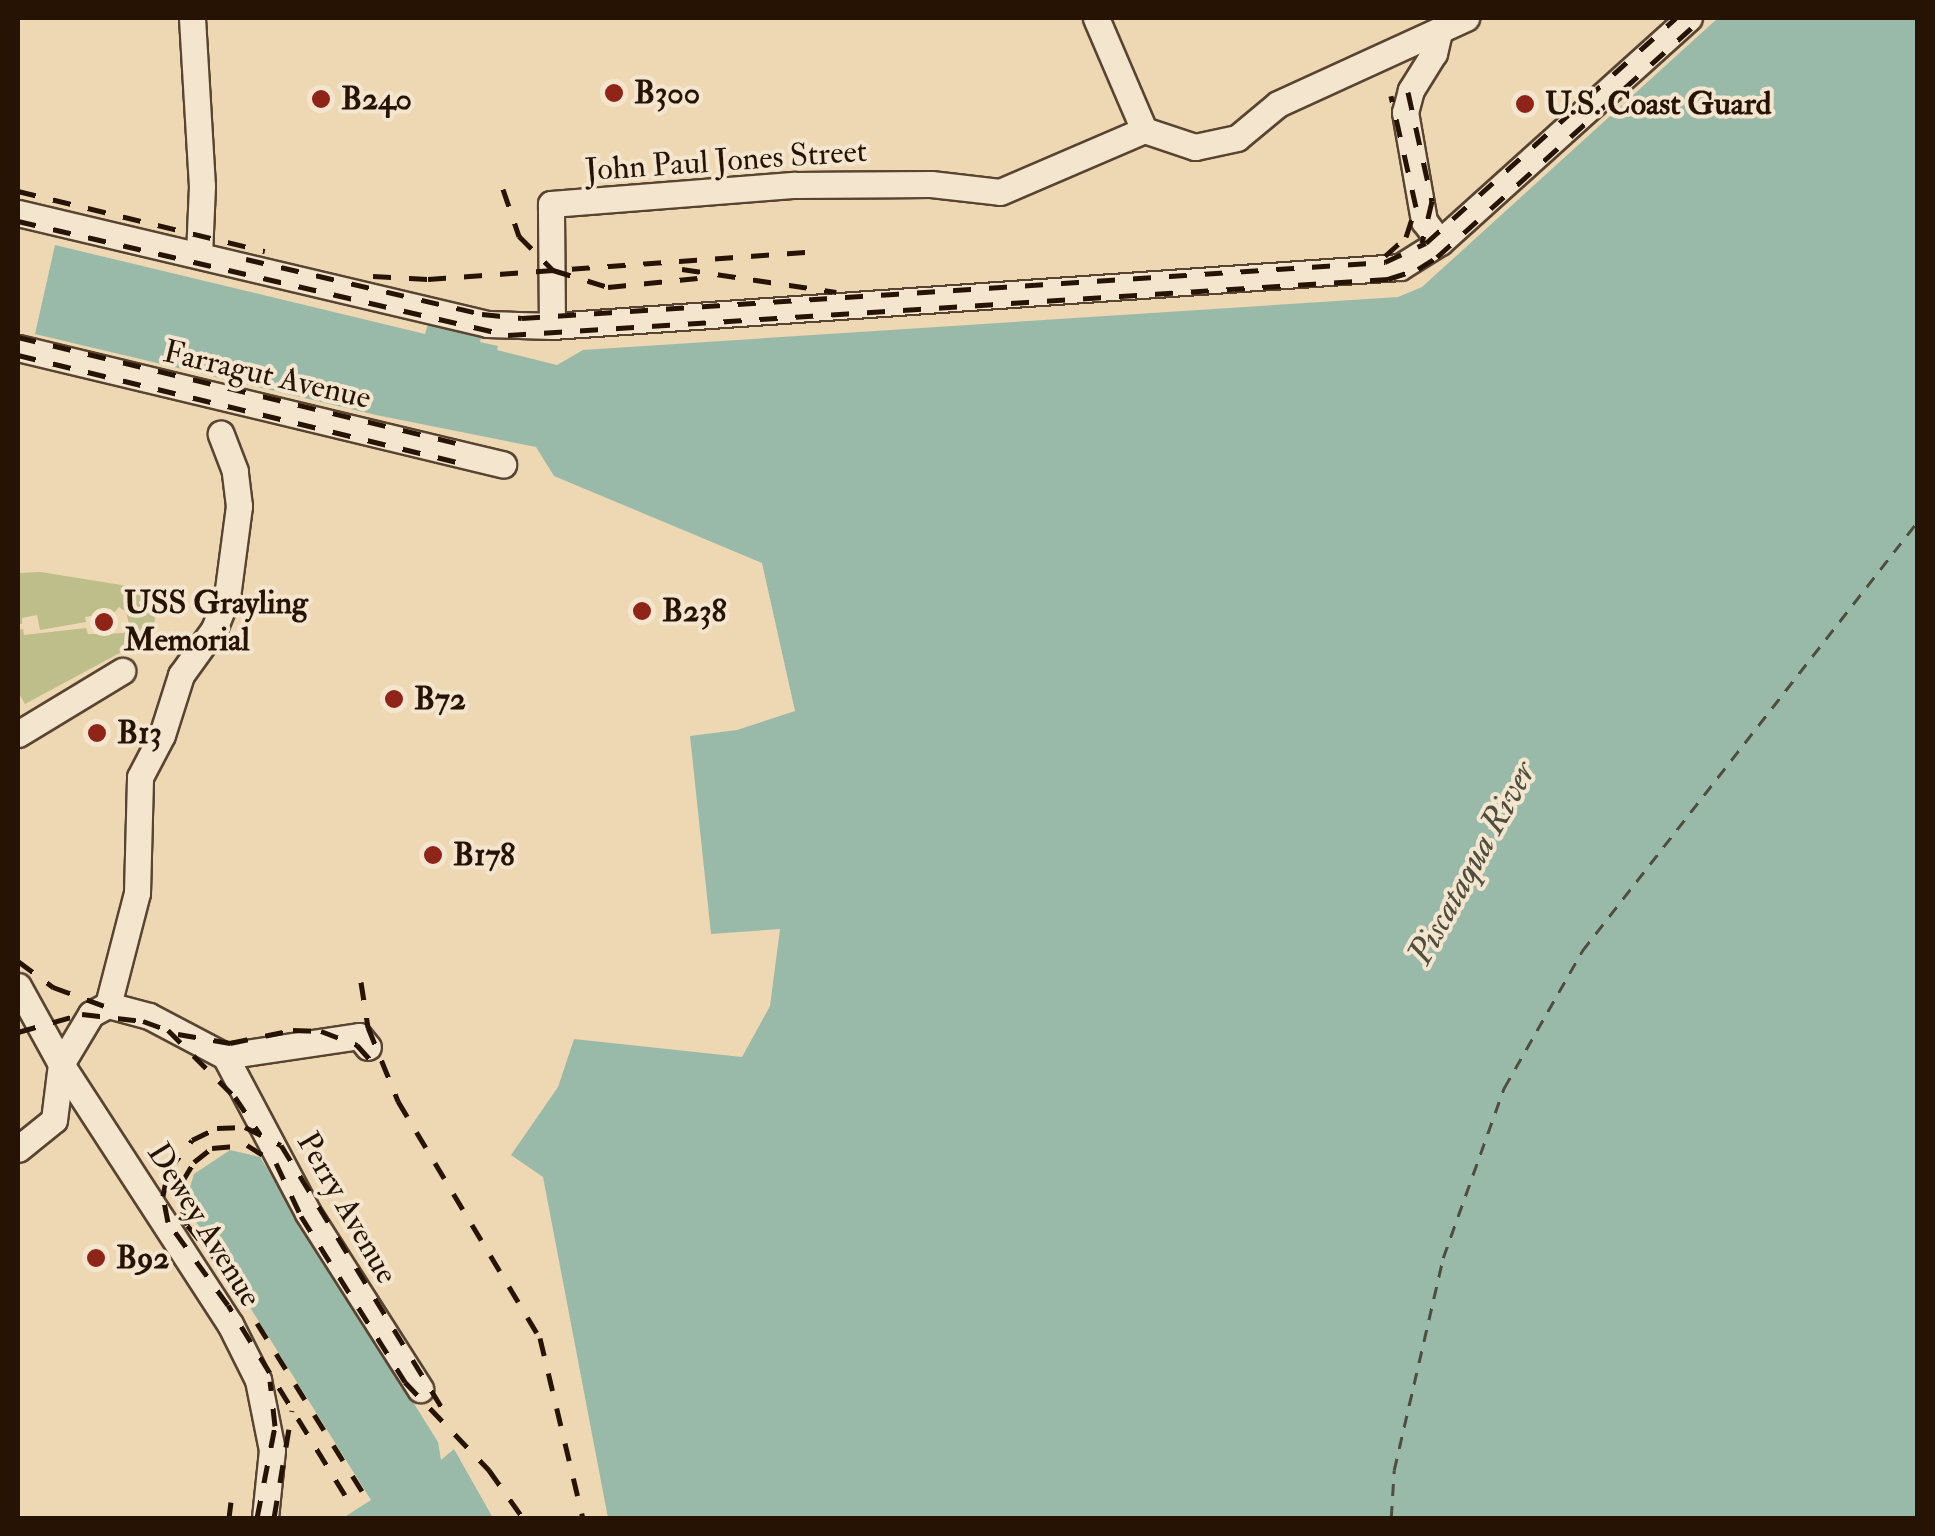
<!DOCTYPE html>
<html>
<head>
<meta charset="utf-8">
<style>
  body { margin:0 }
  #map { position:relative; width:1935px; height:1536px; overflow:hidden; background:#eed8b4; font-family:"IM FELL Double Pica",serif }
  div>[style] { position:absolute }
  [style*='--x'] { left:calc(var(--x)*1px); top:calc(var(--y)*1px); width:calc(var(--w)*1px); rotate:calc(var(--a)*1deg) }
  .green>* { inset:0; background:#bdbe8a }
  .water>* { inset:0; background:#9abaa9 }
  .ferry>* { height:2.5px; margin-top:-1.25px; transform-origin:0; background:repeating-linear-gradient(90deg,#4f4d3e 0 12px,transparent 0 22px) }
  .roads { filter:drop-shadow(2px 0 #584430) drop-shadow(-2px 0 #584430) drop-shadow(0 2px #584430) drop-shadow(0 -2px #584430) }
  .minor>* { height:25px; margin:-12.5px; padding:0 12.5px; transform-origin:12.5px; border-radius:12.5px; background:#f4e6ce }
  .rail>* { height:5px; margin-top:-2.5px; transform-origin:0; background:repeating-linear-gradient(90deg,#261304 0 18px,transparent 0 36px) }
  .dots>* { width:28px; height:28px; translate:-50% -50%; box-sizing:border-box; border:5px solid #f4e6ce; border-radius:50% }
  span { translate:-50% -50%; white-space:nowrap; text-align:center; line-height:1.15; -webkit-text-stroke:8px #f4e6ce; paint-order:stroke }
  .poi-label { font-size:32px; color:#261304; font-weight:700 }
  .left { translate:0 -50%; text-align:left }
  .street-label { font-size:32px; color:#261304 }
  .water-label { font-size:35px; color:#4f4d3e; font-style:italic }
  .frame { position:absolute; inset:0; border:20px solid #261304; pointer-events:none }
</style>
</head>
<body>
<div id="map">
  <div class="green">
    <i style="clip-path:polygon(41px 572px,158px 591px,153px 635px,25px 704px,18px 692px,18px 630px,23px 629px,24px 635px,86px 628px,88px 634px,106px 634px,124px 633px,129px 624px,126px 612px,119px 607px,115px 612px,85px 617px,86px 622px,40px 630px,37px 615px,22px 618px,22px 624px,18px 624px,18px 573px)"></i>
  </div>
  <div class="water">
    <i style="clip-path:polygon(1718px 18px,1917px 18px,1917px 1518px,608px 1518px,543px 1177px,511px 1155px,558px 1087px,574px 1039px,742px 1057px,770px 1006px,780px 929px,711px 934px,690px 736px,737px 730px,795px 711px,762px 563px,554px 476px,536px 447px,376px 415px,35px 334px,55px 245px,425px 334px,428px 324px,482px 335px,480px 342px,498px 346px,497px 350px,557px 365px,583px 350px,1398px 297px,1422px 287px)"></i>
    <i style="clip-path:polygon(230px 1150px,260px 1157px,438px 1442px,441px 1460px,454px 1449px,493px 1518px,343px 1518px,371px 1500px,185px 1204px,194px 1174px)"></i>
  </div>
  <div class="ferry">
    <i style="--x:1391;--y:1518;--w:48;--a:-86.4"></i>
    <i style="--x:1394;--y:1470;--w:218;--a:-77"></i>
    <i style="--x:1443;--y:1258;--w:181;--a:-70.3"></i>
    <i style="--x:1504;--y:1088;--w:158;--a:-60.3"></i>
    <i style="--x:1582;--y:951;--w:546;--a:-52"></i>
  </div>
  <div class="roads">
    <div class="minor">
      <i style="--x:192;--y:18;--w:168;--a:86.6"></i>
      <i style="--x:202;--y:186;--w:68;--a:92.5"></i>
      <i style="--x:1096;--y:18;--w:122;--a:66.8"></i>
      <i style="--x:1439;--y:32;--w:22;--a:103"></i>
      <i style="--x:1434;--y:53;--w:44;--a:121.9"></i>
      <i style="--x:1411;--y:90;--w:23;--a:105"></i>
      <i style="--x:1405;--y:112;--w:111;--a:80.1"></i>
      <i style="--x:1424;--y:221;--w:26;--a:53"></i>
      <i style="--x:18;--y:213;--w:482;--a:13.3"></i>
      <i style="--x:487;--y:324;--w:65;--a:1.8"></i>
      <i style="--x:552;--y:326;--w:122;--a:-90.5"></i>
      <i style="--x:551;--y:204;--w:245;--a:-4.5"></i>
      <i style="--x:795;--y:185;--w:136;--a:-0.4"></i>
      <i style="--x:931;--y:184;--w:69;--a:6.6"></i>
      <i style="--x:1000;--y:192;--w:157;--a:-23.3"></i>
      <i style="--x:1144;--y:130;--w:54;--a:18.4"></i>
      <i style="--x:1195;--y:147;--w:43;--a:-12.1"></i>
      <i style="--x:1237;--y:138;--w:53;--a:-39.7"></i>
      <i style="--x:1278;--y:104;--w:207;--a:-24.6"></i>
      <i style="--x:552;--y:326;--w:850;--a:-3.98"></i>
      <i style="--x:1400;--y:267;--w:47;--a:-32"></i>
      <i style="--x:1440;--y:242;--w:335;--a:-42"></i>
      <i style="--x:18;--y:348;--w:499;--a:13.5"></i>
      <i style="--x:18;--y:734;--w:122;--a:-31.2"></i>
      <i style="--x:18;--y:986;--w:89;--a:61.1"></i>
      <i style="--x:61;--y:1064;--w:310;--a:57"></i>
      <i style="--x:230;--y:1324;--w:63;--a:63.4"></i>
      <i style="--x:258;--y:1380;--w:71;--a:78.7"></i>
      <i style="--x:272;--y:1450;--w:68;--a:95.9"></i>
      <i style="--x:108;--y:1005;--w:116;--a:-75.5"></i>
      <i style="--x:137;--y:893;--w:116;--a:-88.5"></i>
      <i style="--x:140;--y:777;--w:47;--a:-62.4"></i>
      <i style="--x:162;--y:735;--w:63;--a:-72.4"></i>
      <i style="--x:181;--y:675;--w:57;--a:-54.3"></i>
      <i style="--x:214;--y:629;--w:35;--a:-68"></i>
      <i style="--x:227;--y:597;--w:92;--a:-82.5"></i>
      <i style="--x:239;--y:506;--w:35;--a:-97"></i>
      <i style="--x:235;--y:471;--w:40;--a:-111"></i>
      <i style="--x:225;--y:1056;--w:178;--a:62.1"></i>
      <i style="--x:308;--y:1213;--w:209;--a:57.5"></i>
      <i style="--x:18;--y:1149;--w:46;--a:-38.9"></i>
      <i style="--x:54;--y:1120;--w:56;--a:-82.9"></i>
      <i style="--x:61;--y:1064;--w:58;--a:-59"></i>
      <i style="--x:91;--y:1014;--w:19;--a:-28"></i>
      <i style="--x:108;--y:1005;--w:42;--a:15"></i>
      <i style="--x:149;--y:1016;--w:86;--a:27.8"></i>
      <i style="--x:225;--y:1056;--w:135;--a:-8.5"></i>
      <i style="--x:359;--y:1036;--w:14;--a:51"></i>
    </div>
  </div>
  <div class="rail">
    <i style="--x:1408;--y:92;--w:112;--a:77.6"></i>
    <i style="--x:1432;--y:201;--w:43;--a:103.4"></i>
    <i style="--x:503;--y:189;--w:50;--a:71.2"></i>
    <i style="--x:519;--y:236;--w:48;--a:45"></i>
    <i style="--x:553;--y:270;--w:58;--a:17.2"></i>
    <i style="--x:608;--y:287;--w:90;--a:-5.7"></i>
    <i style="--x:18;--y:191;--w:254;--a:13.7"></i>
    <i style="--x:18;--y:221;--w:503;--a:13.1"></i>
    <i style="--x:508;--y:335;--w:882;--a:-3.64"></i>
    <i style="--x:1388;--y:279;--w:32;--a:-18"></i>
    <i style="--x:1418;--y:269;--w:22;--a:-32"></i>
    <i style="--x:1437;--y:257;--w:357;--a:-42"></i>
    <i style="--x:1385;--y:256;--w:28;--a:-42"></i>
    <i style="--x:1406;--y:237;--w:32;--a:-72"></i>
    <i style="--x:1416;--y:207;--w:114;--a:-102.7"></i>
    <i style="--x:246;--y:259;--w:242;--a:13.1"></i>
    <i style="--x:482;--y:314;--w:40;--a:5.7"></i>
    <i style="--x:522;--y:318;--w:865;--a:-3.71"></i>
    <i style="--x:1385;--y:262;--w:45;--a:-24.9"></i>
    <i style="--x:1426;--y:243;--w:336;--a:-42"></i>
    <i style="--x:682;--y:269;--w:156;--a:8.5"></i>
    <i style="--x:373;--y:276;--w:55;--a:3.1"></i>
    <i style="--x:428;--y:279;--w:392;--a:-4.1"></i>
    <i style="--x:18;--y:337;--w:460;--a:13.6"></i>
    <i style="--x:18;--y:355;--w:457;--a:13.7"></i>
    <i style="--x:18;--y:961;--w:44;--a:36.6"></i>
    <i style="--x:53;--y:987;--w:61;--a:20.2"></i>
    <i style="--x:361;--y:982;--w:46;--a:81.2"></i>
    <i style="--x:368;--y:1027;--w:80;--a:67.9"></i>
    <i style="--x:398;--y:1101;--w:276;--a:59.1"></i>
    <i style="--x:540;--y:1338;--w:185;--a:76.6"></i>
    <i style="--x:18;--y:1032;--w:66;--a:-15.7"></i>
    <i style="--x:82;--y:1014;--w:61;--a:6.5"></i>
    <i style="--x:143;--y:1021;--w:27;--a:20"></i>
    <i style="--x:168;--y:1030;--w:95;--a:45"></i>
    <i style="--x:235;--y:1097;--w:45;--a:56"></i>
    <i style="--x:178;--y:1034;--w:53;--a:9.8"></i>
    <i style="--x:230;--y:1043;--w:64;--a:-11.7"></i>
    <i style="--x:293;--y:1030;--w:28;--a:2"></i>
    <i style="--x:321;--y:1031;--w:39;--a:21"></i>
    <i style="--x:357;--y:1045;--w:30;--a:48"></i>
    <i style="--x:362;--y:1491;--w:264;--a:-122"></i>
    <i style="--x:222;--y:1267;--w:55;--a:-129.8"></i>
    <i style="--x:187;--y:1225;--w:22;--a:-108"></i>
    <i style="--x:180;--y:1204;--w:22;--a:-85"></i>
    <i style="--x:182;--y:1182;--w:23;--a:-59"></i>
    <i style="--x:194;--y:1162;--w:23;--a:-38"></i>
    <i style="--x:212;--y:1148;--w:35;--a:-5"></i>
    <i style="--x:247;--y:1145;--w:34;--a:32"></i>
    <i style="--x:276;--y:1163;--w:59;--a:64.7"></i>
    <i style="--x:301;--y:1216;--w:196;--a:57.9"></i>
    <i style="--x:405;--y:1382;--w:122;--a:46.3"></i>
    <i style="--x:489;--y:1470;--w:59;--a:54.7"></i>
    <i style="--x:345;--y:1495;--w:223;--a:-121.6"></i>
    <i style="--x:228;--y:1305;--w:102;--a:-125.9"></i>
    <i style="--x:168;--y:1222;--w:26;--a:-101"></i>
    <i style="--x:163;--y:1196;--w:25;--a:-79"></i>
    <i style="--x:168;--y:1171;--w:39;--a:-52"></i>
    <i style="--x:192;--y:1140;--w:28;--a:-26"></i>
    <i style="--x:217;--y:1128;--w:28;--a:-2"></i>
    <i style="--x:245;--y:1127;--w:40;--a:26.6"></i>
    <i style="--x:281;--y:1145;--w:316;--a:58.5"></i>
    <i style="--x:229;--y:1518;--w:16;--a:-83"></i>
    <i style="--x:257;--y:1518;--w:94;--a:-78.9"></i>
    <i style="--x:275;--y:1426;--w:45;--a:-96.3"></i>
    <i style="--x:274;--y:1518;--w:109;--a:-80.5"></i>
  </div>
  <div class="dots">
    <i style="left:614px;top:93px;background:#8f2418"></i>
    <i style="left:321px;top:99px;background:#8f2418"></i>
    <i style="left:1525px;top:104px;background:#8f2418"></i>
    <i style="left:642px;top:611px;background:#8f2418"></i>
    <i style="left:104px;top:622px;background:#8f2418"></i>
    <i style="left:394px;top:699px;background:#8f2418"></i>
    <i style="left:97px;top:733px;background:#8f2418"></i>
    <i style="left:433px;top:855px;background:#8f2418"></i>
    <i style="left:96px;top:1258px;background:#8f2418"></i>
  </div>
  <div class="poi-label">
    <span class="left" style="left:634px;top:93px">B300</span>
    <span class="left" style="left:341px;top:99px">B240</span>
    <span class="left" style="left:1545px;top:104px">U.S. Coast Guard</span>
    <span class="left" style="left:124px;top:622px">USS Grayling<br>Memorial</span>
    <span class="left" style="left:662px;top:611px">B238</span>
    <span class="left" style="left:414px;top:699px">B72</span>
    <span class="left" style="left:117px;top:733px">B13</span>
    <span class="left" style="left:453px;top:855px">B178</span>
    <span class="left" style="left:116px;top:1258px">B92</span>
  </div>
  <div class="street-label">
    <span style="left:726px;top:161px;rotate:-4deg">John Paul Jones Street</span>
    <span style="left:267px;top:375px;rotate:13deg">Farragut Avenue</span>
    <span style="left:347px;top:1208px;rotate:60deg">Perry Avenue</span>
    <span style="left:204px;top:1225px;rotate:58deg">Dewey Avenue</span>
  </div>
  <div class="water-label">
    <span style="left:1472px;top:863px;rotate:-61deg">Piscataqua River</span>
  </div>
  <div class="frame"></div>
</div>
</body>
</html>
